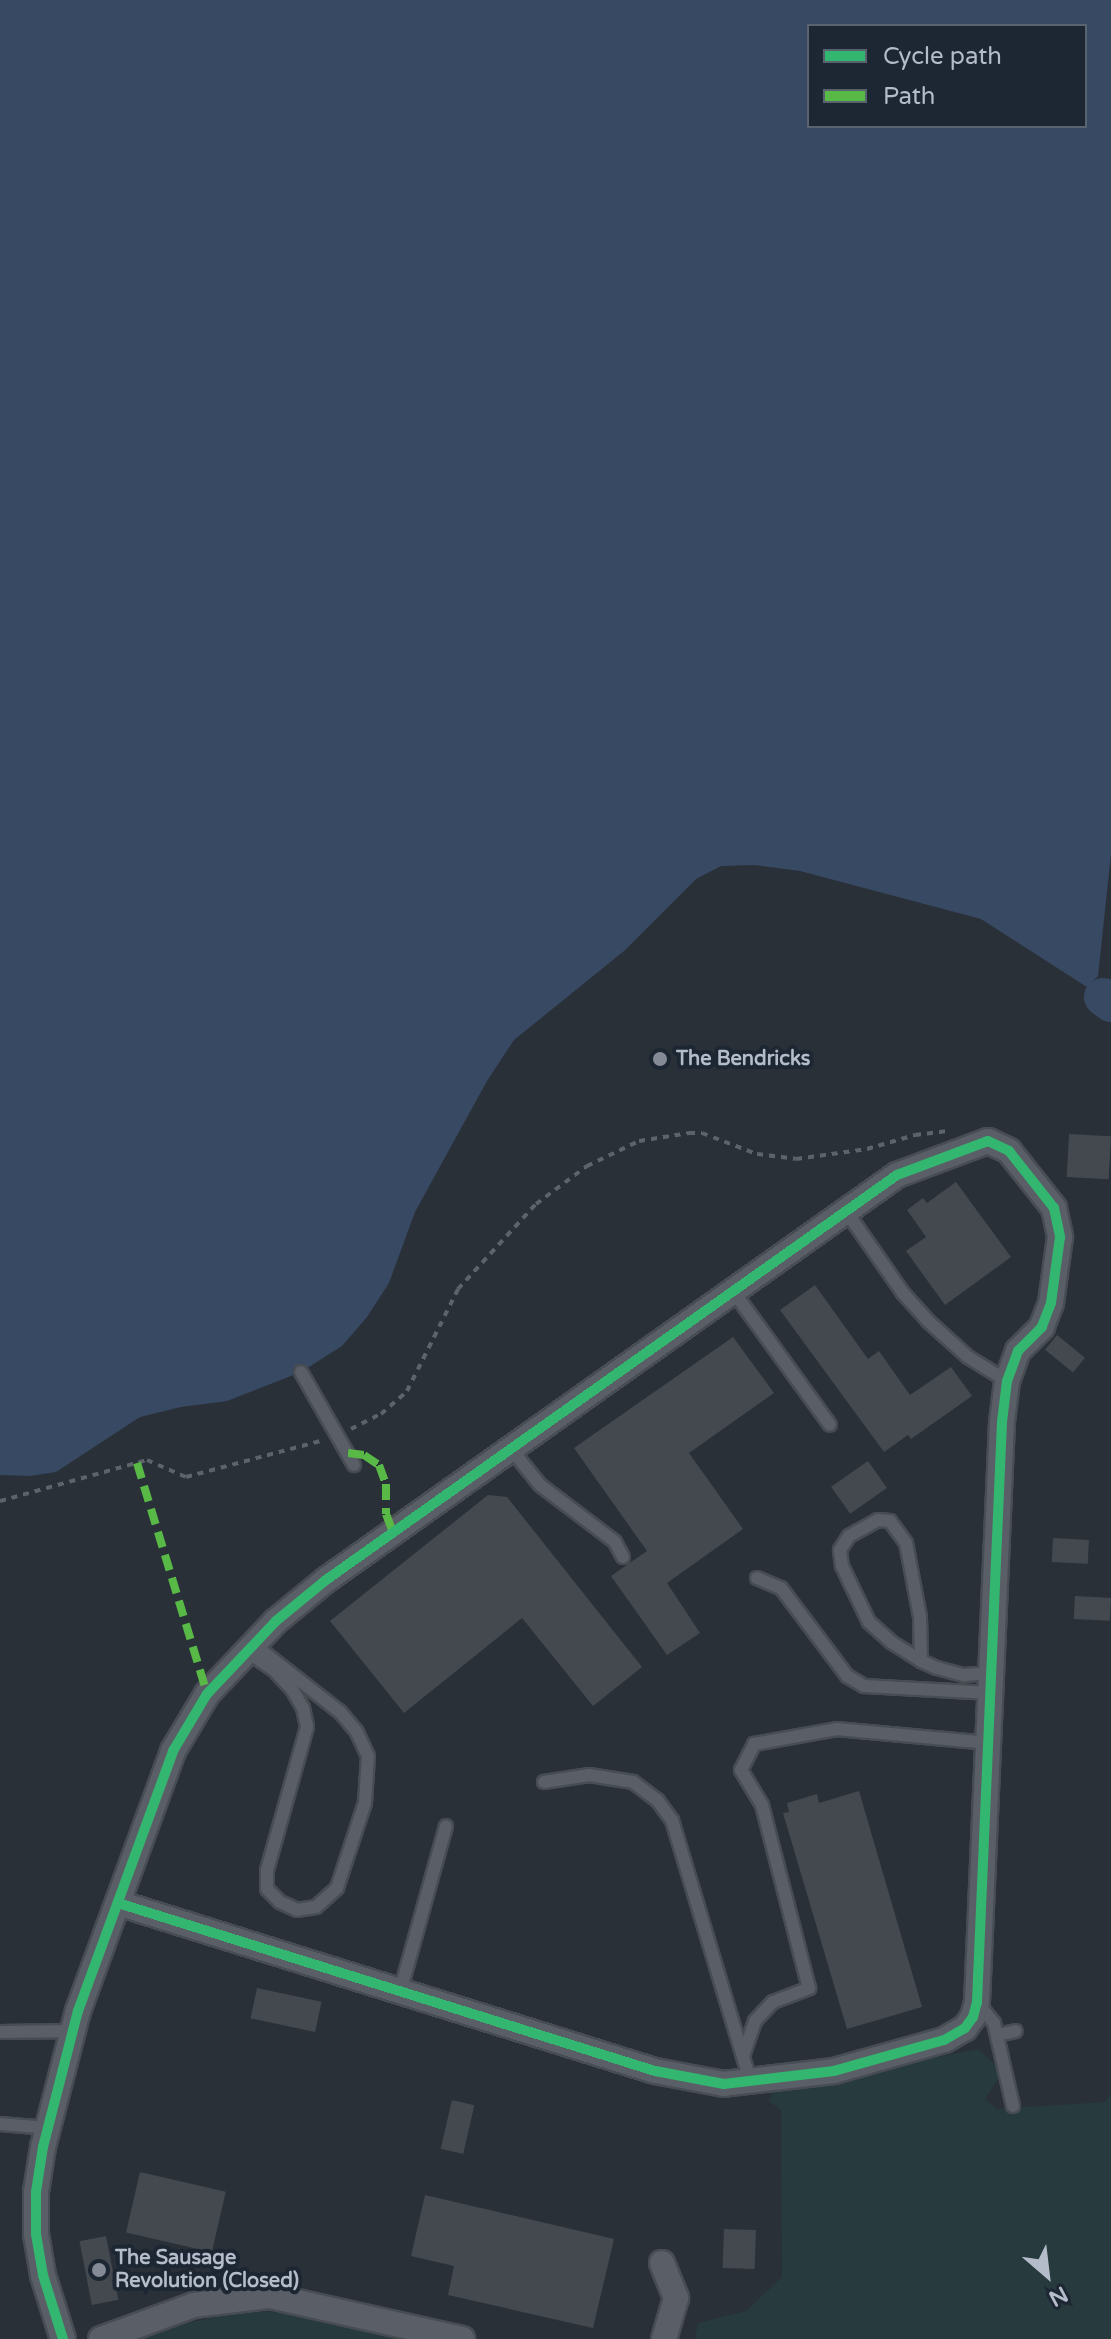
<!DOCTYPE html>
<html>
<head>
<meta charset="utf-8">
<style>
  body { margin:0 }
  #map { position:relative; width:1111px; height:2339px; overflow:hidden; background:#2a3038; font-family:"Varela Round",sans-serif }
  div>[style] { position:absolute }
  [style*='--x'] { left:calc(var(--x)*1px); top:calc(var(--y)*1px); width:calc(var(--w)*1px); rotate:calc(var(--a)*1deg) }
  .green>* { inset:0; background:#273a3e }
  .water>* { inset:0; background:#384963 }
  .river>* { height:38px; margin:-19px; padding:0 19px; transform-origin:19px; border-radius:19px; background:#384963 }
  .building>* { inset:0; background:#444950; transform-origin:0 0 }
  .path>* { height:4px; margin-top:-2px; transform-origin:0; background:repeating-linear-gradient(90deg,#5d636a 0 6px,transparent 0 12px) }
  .roads { filter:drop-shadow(2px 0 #484c53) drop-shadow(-2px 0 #484c53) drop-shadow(0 2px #484c53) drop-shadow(0 -2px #484c53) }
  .lane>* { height:12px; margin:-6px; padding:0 6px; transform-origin:6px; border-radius:6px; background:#5a5e66 }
  .street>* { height:24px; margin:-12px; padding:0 12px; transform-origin:12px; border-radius:12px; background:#5a5e66 }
  .quiet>* { height:8px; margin-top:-4px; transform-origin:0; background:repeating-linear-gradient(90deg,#58b947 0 16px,transparent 0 24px) }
  .cycleway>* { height:10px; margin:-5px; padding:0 5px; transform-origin:5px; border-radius:5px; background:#33b770 }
  .dots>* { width:22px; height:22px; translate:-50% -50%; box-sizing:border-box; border:4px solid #1d2633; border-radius:50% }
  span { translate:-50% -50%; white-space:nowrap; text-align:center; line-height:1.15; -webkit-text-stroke:8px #1d2633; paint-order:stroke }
  .poi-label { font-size:20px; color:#b4bcc9; font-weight:700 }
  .left { translate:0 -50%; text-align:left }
  .legend { position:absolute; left:807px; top:24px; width:280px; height:104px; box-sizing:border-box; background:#1d2633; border:2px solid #59626f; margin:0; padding:10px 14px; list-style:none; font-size:24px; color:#b4bcc9 }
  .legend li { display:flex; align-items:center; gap:16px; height:40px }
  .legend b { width:40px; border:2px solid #59626f }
  .north { position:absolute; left:1007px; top:2235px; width:80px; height:80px; -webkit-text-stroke:6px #1d2633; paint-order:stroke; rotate:152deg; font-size:22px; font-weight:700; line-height:32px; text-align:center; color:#b4bcc9 }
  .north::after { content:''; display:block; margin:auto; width:28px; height:36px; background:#b4bcc9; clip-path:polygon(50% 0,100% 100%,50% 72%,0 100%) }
</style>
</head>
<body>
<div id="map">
  <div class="green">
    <i style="clip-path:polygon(978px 2049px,1003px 2072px,985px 2099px,997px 2109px,1105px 2102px,1111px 2094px,1111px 2339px,695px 2339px,698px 2323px,746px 2311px,782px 2277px,781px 2110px,769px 2101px,774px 2089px)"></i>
    <i style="clip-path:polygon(247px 2310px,314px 2315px,410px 2339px,140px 2339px,148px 2332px)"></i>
  </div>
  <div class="water">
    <i style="clip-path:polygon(evenodd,0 0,1111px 0,1111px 854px,1098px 976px,1087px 987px,981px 919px,800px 871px,755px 865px,721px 866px,696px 879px,624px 951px,514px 1040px,487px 1081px,415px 1212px,389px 1283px,367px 1317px,342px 1346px,301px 1372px,227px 1401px,181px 1407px,140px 1417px,56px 1472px,30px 1476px,0 1475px,0 0,809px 26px,1085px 26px,1085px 126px,809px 126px,809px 26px)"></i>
  </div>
  <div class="river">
    <i style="--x:1103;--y:997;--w:10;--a:37"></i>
  </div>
  <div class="building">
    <i style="left:1069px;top:1134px;width:42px;height:43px;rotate:3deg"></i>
    <i style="clip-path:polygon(956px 1182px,1011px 1257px,945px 1305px,906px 1251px,926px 1237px,907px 1210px,923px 1198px,927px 1203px)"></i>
    <i style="clip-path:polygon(815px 1285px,868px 1359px,879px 1351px,910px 1395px,951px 1367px,972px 1396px,911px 1439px,908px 1435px,884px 1452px,780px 1310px)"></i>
    <i style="left:1057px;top:1335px;width:36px;height:19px;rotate:39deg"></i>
    <i style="clip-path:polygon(733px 1337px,774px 1393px,689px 1453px,743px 1529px,667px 1583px,700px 1633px,667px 1655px,611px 1576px,647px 1551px,574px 1448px)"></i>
    <i style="left:868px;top:1461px;width:33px;height:45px;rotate:55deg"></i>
    <i style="clip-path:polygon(488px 1495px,507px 1497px,642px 1667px,593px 1706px,522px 1618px,404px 1713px,330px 1621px)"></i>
    <i style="left:1053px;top:1538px;width:36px;height:24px;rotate:3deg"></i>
    <i style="left:1075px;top:1596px;width:36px;height:23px;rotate:3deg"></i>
    <i style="clip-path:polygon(859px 1791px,922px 2007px,847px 2029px,783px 1813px,789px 1812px,787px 1803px,817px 1794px,819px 1803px)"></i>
    <i style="left:257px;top:1988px;width:66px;height:31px;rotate:12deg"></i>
    <i style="left:452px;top:2100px;width:23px;height:50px;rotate:13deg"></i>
    <i style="left:140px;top:2172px;width:88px;height:62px;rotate:13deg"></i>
    <i style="clip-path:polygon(425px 2195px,614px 2239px,593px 2328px,448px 2295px,454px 2266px,411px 2256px)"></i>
    <i style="left:724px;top:2229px;width:32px;height:39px;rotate:2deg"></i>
    <i style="left:106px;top:2236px;width:65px;height:27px;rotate:79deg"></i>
  </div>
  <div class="path">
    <i style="--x:351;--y:1429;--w:34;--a:-27"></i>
    <i style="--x:381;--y:1414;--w:35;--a:-41"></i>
    <i style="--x:407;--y:1391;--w:114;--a:-63.4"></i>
    <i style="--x:458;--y:1289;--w:115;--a:-47.5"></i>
    <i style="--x:536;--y:1204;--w:64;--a:-36.7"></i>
    <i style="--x:587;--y:1166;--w:58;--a:-25.7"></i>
    <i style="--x:639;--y:1141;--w:51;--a:-9.1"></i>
    <i style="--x:689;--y:1133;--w:13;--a:0"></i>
    <i style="--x:702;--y:1133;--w:59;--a:20.9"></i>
    <i style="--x:757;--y:1154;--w:39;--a:7"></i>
    <i style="--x:796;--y:1159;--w:72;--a:-8"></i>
    <i style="--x:867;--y:1149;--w:50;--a:-16.3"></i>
    <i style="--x:915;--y:1135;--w:31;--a:-7"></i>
    <i style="--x:0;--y:1501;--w:153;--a:-15.6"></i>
    <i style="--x:147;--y:1460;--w:43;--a:23.6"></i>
    <i style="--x:186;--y:1477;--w:143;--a:-15"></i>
  </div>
  <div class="roads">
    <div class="lane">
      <i style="--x:846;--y:1211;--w:100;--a:55.2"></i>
      <i style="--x:903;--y:1293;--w:38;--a:48"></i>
      <i style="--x:928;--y:1321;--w:54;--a:42"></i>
      <i style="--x:968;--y:1357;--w:46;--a:31.6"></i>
      <i style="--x:733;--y:1291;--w:165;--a:54.1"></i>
      <i style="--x:301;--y:1372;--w:107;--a:60.3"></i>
      <i style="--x:511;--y:1449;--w:46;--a:51.1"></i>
      <i style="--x:540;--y:1485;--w:94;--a:37.2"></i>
      <i style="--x:615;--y:1542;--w:17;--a:62"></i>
      <i style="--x:757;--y:1578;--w:26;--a:23"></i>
      <i style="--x:781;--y:1588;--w:110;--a:53.1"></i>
      <i style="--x:847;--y:1676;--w:20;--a:30"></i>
      <i style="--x:864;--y:1686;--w:126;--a:3.2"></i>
      <i style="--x:246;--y:1651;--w:34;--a:34"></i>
      <i style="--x:274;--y:1670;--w:26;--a:47"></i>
      <i style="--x:292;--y:1689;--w:22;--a:60"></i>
      <i style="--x:303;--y:1708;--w:19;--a:78"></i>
      <i style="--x:307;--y:1727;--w:148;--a:105.6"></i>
      <i style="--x:267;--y:1870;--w:19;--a:90"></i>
      <i style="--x:267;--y:1889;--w:18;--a:45"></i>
      <i style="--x:280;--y:1902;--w:19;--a:25"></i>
      <i style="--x:297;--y:1910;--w:19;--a:-9"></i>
      <i style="--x:316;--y:1907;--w:28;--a:-42"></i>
      <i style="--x:337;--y:1888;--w:89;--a:-71.8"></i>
      <i style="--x:365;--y:1803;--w:47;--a:-86.3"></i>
      <i style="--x:368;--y:1756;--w:26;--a:-115"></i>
      <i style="--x:357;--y:1732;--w:26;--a:-130"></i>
      <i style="--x:340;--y:1712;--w:110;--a:-142"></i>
      <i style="--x:921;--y:1661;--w:44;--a:-91.3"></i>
      <i style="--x:920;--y:1617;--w:75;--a:-100.7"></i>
      <i style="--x:906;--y:1543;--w:27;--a:-126"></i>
      <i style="--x:890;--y:1521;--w:12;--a:-175"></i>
      <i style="--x:878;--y:1520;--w:33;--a:151"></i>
      <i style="--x:849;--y:1536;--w:17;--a:123"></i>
      <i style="--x:840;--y:1550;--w:16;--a:83"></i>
      <i style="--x:842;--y:1566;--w:62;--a:64.3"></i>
      <i style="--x:869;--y:1622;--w:30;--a:42"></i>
      <i style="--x:891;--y:1642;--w:36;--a:32"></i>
      <i style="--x:921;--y:1661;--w:17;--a:24"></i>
      <i style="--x:937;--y:1668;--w:28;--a:15"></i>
      <i style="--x:964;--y:1675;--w:27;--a:-4"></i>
      <i style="--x:544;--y:1782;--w:46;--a:-8.8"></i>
      <i style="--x:589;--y:1775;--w:45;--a:9"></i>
      <i style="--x:633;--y:1782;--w:31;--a:37"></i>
      <i style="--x:658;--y:1801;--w:24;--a:54"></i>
      <i style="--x:672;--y:1820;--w:276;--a:73.3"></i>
      <i style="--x:400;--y:1992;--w:172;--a:-74.5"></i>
      <i style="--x:977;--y:2002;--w:27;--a:51"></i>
      <i style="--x:994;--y:2023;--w:85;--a:77.1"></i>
      <i style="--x:0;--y:2032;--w:73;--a:-0.8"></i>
      <i style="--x:997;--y:2035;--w:19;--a:-12"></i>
      <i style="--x:743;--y:2056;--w:37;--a:-71"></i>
      <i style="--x:755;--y:2021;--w:26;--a:-47"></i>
      <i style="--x:773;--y:2002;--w:39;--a:-21"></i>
      <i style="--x:809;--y:1988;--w:189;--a:-104.4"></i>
      <i style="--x:762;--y:1805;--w:41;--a:-121"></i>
      <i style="--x:741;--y:1770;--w:29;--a:-63"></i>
      <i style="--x:754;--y:1744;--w:84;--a:-10.2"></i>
      <i style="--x:837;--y:1729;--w:152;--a:5.3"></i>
      <i style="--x:0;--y:2124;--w:48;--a:4.8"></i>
    </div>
    <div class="street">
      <i style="--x:662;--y:2263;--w:38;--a:68"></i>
      <i style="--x:676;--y:2298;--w:43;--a:106.3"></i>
      <i style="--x:63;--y:2339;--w:67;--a:-107.4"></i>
      <i style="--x:43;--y:2275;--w:42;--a:-99.7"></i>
      <i style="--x:36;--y:2234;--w:42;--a:-90"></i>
      <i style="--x:36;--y:2192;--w:46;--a:-81.2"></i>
      <i style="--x:43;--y:2147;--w:140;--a:-75.6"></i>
      <i style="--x:78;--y:2011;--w:277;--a:-69.9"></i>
      <i style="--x:173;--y:1751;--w:66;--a:-59.2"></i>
      <i style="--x:207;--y:1694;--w:100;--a:-46.6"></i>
      <i style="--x:276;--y:1621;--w:65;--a:-39.4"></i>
      <i style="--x:326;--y:1580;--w:700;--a:-35.35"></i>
      <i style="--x:897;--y:1175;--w:97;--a:-20.5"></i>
      <i style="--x:988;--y:1141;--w:23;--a:25"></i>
      <i style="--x:1009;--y:1151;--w:73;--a:51.7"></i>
      <i style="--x:1054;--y:1208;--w:30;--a:78"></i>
      <i style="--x:1060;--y:1237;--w:67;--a:97.8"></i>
      <i style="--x:1051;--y:1303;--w:26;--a:111"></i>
      <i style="--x:1042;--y:1327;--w:34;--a:135"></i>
      <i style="--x:1018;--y:1351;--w:32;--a:110"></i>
      <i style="--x:1007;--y:1381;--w:41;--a:97"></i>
      <i style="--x:1002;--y:1422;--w:581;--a:92.47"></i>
      <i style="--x:977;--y:2002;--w:16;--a:105"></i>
      <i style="--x:973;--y:2017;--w:14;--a:126"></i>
      <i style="--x:965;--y:2028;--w:24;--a:150"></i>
      <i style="--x:944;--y:2040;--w:114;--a:164.3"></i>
      <i style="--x:834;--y:2071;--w:111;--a:173.3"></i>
      <i style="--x:724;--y:2084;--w:70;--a:-169.3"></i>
      <i style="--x:655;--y:2071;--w:563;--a:-162.63"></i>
      <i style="--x:101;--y:2339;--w:99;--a:-20.1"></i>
      <i style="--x:194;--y:2305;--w:77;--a:-6.8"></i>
      <i style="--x:270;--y:2296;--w:197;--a:12.6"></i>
    </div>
  </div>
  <div class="quiet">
    <i style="--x:348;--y:1453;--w:16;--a:7"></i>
    <i style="--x:364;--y:1455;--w:18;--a:34"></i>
    <i style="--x:379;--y:1465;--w:20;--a:70"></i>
    <i style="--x:386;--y:1484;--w:30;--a:90"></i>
    <i style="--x:386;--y:1514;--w:19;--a:69"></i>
    <i style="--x:137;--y:1463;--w:241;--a:73.1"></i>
  </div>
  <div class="cycleway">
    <i style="--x:63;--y:2339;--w:67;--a:-107.4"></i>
    <i style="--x:43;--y:2275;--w:42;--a:-99.7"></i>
    <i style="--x:36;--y:2234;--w:42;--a:-90"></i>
    <i style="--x:36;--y:2192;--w:46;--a:-81.2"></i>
    <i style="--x:43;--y:2147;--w:140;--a:-75.6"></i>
    <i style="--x:78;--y:2011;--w:277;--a:-69.9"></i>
    <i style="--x:173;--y:1751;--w:66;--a:-59.2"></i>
    <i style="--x:207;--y:1694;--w:100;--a:-46.6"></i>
    <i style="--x:276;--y:1621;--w:65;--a:-39.4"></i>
    <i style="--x:326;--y:1580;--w:700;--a:-35.35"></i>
    <i style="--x:897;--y:1175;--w:97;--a:-20.5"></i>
    <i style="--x:988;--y:1141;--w:23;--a:25"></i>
    <i style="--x:1009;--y:1151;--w:73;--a:51.7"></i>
    <i style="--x:1054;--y:1208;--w:30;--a:78"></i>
    <i style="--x:1060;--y:1237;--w:67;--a:97.8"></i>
    <i style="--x:1051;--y:1303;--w:26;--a:111"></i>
    <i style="--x:1042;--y:1327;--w:34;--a:135"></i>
    <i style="--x:1018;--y:1351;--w:32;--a:110"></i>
    <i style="--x:1007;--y:1381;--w:41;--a:97"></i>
    <i style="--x:1002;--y:1422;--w:581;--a:92.47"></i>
    <i style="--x:977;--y:2002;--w:16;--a:105"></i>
    <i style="--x:973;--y:2017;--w:14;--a:126"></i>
    <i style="--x:965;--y:2028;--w:24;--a:150"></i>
    <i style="--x:944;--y:2040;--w:114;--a:164.3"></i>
    <i style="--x:834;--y:2071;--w:111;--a:173.3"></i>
    <i style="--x:724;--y:2084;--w:70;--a:-169.3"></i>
    <i style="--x:655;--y:2071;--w:563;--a:-162.63"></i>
  </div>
  <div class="dots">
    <i style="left:660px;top:1059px;background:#848b96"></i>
    <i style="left:99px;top:2270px;background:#848b96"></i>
  </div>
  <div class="poi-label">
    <span class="left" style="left:676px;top:1059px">The Bendricks</span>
    <span class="left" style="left:115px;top:2270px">The Sausage<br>Revolution (Closed)</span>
  </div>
  <ul class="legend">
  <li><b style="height:10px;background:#33b770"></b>Cycle path</li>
  <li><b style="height:10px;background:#58b947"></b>Path</li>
  </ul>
  <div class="north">N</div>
</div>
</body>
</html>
